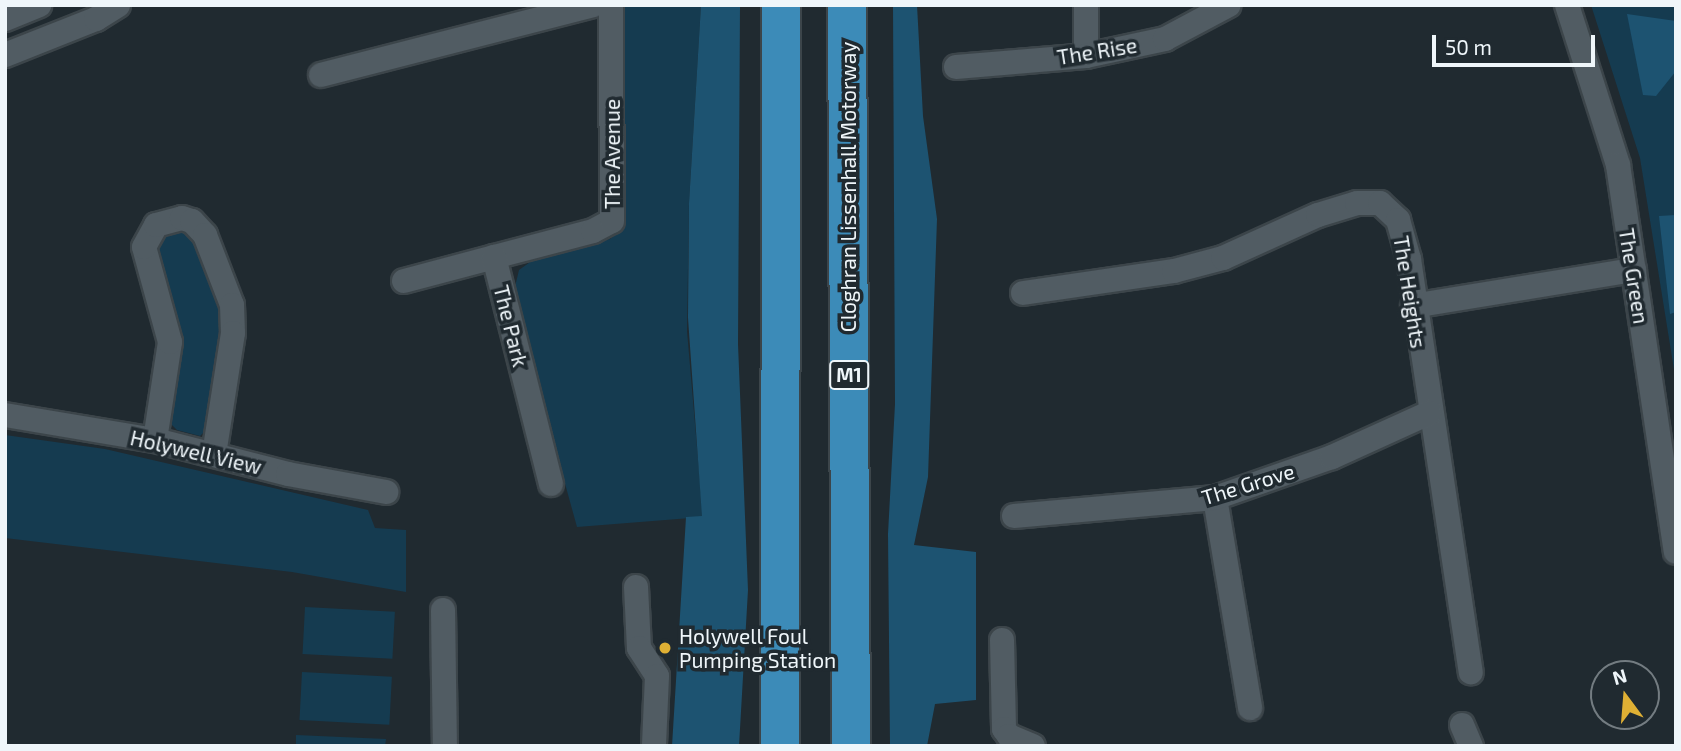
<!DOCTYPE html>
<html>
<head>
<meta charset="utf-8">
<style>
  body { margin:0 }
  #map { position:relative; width:1681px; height:751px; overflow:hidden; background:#202a30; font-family:"Exo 2",sans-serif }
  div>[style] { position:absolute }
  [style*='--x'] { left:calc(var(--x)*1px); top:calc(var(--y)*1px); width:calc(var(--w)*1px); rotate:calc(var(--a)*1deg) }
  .green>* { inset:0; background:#153b50; transform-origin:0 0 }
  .forest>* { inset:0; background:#1d5371 }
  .roads { filter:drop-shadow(2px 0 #3c454a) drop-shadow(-2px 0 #3c454a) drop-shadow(0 2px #3c454a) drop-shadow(0 -2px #3c454a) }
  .minor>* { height:24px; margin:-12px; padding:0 12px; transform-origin:12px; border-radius:12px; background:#515c63 }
  .motorway>* { height:38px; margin:-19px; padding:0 19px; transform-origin:19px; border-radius:19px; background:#3c8bb8 }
  .dots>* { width:19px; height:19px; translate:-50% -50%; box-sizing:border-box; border:4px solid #202a30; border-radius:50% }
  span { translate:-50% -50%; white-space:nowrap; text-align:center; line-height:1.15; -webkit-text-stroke:7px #202a30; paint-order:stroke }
  .shield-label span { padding:2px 5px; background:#202a30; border:2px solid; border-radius:5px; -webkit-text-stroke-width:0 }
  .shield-label { font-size:19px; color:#eff6fa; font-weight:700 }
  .street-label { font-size:21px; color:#eff6fa }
  .poi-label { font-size:21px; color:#eff6fa }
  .left { translate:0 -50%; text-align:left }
  .frame { position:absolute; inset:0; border:7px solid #eff6fa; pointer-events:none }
  .north { position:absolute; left:1590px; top:660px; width:70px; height:70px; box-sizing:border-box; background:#202a30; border:2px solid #737c81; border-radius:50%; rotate:344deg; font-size:19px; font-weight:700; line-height:28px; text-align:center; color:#eff6fa }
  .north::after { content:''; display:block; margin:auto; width:24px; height:32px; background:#dfb034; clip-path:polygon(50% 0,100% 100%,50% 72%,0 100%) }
  .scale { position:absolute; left:1432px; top:35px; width:163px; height:32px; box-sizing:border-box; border:4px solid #eff6fa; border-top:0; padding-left:9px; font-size:21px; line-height:24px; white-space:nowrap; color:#eff6fa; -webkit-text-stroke:5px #202a30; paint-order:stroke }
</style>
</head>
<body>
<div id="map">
  <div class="green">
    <i style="clip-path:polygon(625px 5px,701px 5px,689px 203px,687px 331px,703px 517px,577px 527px,513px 295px,519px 270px,533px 260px,610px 239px,624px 228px)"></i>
    <i style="clip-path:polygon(1591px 5px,1676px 5px,1676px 382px,1640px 158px)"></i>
    <i style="clip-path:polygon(187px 229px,204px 256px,226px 326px,206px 430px,200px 436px,177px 430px,171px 424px,156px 263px,156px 237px)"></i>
    <i style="clip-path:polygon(5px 435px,105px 449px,368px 510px,375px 528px,406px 530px,406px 592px,292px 572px,5px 538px)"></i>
    <i style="left:305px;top:607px;width:90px;height:47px;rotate:3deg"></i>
    <i style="left:302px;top:672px;width:90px;height:48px;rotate:3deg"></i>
    <i style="clip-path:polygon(296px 735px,386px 739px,385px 746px,296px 746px)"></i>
  </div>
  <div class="forest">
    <i style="clip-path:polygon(701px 5px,740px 5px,738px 344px,748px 590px,739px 746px,672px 746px,686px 517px,702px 516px,688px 318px,689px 203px)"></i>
    <i style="clip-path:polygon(893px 5px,917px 5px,923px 116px,937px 219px,928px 477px,914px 545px,976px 552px,976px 700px,935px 704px,927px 746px,890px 746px,888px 534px,895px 404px)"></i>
    <i style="clip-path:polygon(1627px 14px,1676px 21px,1676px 71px,1656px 96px,1643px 95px)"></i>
    <i style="clip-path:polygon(1676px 215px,1676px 312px,1670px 314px,1659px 216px)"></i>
  </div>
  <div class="roads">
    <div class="minor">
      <i style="--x:1086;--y:5;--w:51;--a:90"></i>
      <i style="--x:1567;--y:5;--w:168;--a:72.3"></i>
      <i style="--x:1618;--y:165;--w:391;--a:81.5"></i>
      <i style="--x:5;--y:19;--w:37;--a:-22"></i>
      <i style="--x:5;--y:55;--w:98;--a:-21.6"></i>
      <i style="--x:96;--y:19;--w:26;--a:-32"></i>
      <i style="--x:956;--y:67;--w:130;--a:-4.8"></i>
      <i style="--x:1086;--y:56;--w:81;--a:-12.1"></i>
      <i style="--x:1165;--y:39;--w:72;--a:-28"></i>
      <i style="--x:321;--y:75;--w:281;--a:-14.4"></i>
      <i style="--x:494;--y:257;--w:102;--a:-14.7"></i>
      <i style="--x:593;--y:231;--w:21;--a:-28"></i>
      <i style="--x:612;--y:221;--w:216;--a:-90.3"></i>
      <i style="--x:404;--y:281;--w:93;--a:-14.9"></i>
      <i style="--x:494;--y:257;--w:234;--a:75.9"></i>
      <i style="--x:1023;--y:293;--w:153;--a:-8.3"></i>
      <i style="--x:1174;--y:271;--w:51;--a:-14.9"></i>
      <i style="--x:1223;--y:258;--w:104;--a:-24.4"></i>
      <i style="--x:1318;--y:215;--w:41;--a:-17.1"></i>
      <i style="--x:1357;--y:203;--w:23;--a:0"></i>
      <i style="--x:1380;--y:203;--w:25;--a:43"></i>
      <i style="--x:1398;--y:220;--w:41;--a:74.2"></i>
      <i style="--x:1409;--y:259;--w:418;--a:81.5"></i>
      <i style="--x:1413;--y:306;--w:224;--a:-9.3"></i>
      <i style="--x:5;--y:415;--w:152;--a:9.5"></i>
      <i style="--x:155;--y:440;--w:137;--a:14.3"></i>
      <i style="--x:288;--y:474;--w:100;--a:10.4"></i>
      <i style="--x:155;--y:440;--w:99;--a:-81.3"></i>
      <i style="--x:170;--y:342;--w:98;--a:-105.3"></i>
      <i style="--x:144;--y:247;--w:25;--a:-61"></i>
      <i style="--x:156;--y:225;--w:27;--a:-15"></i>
      <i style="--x:182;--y:218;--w:10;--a:17"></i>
      <i style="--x:192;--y:221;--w:19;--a:47"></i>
      <i style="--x:205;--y:235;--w:75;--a:68.9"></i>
      <i style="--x:232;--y:305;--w:28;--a:88"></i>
      <i style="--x:233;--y:333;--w:122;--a:98.9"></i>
      <i style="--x:1215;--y:498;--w:213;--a:80.5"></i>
      <i style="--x:1014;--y:516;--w:202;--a:-5.1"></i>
      <i style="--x:1215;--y:498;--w:124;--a:-19.3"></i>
      <i style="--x:1332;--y:457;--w:107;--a:-24.4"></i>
      <i style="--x:636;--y:587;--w:61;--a:87.2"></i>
      <i style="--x:639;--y:648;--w:33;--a:57"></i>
      <i style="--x:657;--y:676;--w:70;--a:92.5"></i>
      <i style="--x:443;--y:610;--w:136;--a:89.2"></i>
      <i style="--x:1002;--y:640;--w:89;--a:88.7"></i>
      <i style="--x:1004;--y:729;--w:9;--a:54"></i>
      <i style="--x:1009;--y:736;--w:26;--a:23"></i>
      <i style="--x:1462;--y:725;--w:23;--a:67"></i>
    </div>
    <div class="motorway">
      <i style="--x:847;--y:5;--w:741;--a:89.69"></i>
      <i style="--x:780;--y:746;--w:741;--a:-89.92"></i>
    </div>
  </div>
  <div class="dots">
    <i style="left:665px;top:648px;background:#dfb034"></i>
  </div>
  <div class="shield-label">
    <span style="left:849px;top:375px">M1</span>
  </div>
  <div class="street-label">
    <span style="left:1097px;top:51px;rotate:-9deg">The Rise</span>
    <span style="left:612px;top:154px;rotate:-90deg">The Avenue</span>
    <span style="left:848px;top:187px;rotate:-90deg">Cloghran Lissenhall Motorway</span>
    <span style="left:1634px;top:276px;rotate:81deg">The Green</span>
    <span style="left:1410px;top:292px;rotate:81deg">The Heights</span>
    <span style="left:511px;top:326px;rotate:76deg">The Park</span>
    <span style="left:196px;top:452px;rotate:13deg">Holywell View</span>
    <span style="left:1248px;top:484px;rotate:-17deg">The Grove</span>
  </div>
  <div class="poi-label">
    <span class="left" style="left:679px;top:648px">Holywell Foul<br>Pumping Station</span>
  </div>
  <div class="frame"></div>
  <div class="north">N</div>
  <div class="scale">50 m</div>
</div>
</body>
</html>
